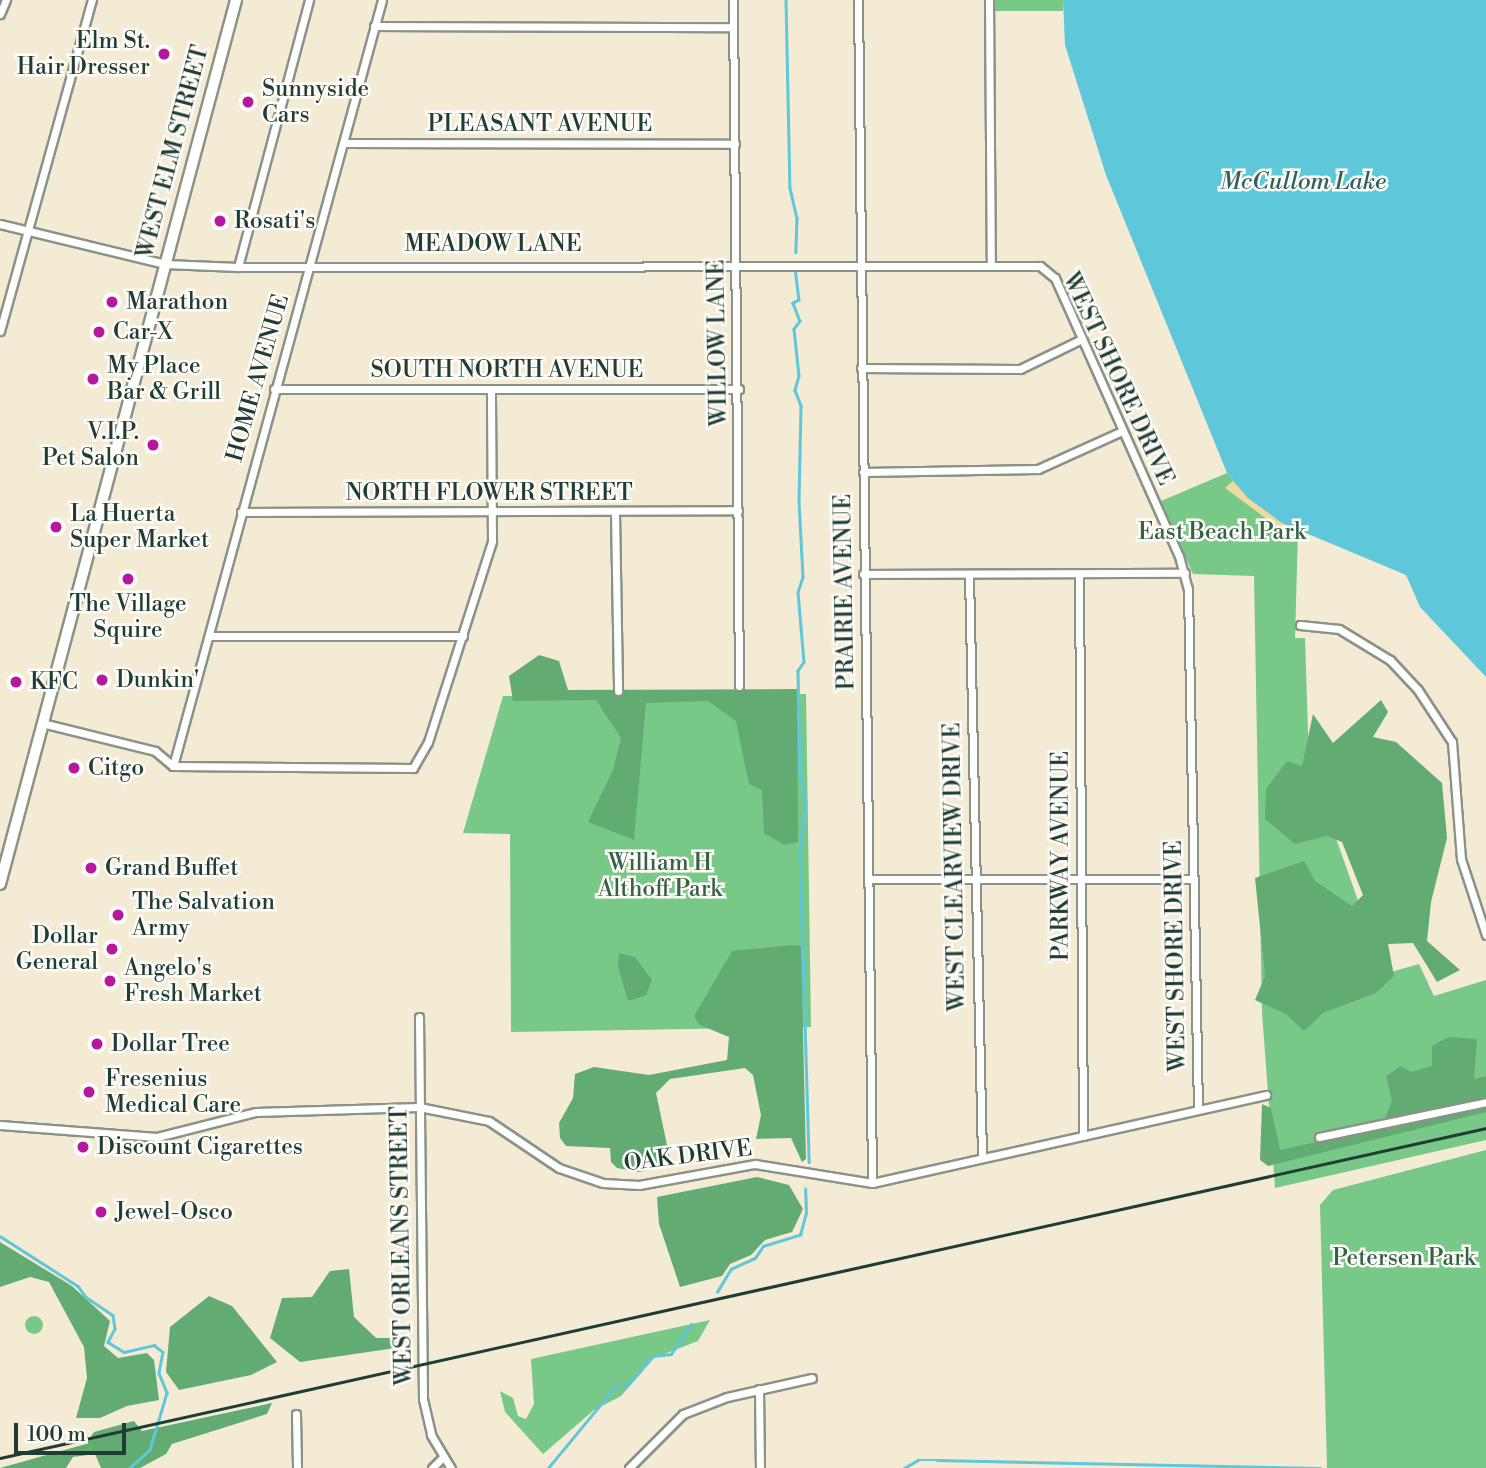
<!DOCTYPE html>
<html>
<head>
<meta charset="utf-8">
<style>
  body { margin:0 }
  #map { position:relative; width:1486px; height:1468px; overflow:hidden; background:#f3ebd4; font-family:"Libre Bodoni",serif }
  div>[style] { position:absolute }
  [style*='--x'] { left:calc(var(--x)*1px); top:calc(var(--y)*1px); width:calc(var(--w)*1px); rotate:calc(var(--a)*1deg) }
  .green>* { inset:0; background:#78c888; transform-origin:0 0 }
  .round { border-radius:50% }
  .forest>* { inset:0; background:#62ac74 }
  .sand>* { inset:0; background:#eeda9e }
  .water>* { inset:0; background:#5ec7da }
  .stream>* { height:2.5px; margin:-1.25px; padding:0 1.25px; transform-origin:1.25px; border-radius:1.25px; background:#5ec7da }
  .roads { filter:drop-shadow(2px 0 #899484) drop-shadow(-2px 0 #899484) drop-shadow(0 2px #899484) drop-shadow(0 -2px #899484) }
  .minor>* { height:7px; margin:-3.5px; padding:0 3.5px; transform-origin:3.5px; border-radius:3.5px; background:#fff }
  .primary>* { height:10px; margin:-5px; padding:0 5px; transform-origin:5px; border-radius:5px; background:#fff }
  .rail>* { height:2.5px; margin:-1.25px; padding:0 1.25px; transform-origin:1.25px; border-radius:1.25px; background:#1f3d34 }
  .dots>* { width:19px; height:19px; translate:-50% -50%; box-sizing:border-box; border:4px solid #fdfcf7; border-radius:50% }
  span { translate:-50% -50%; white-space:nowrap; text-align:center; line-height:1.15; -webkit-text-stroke:5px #fdfcf7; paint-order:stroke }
  .poi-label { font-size:23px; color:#1f3d34 }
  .right { translate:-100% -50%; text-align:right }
  .left { translate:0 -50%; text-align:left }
  .street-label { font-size:23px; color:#1f3d34 }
  .park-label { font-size:23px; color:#356049 }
  .water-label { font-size:24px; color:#2f605e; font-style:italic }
  .scale { position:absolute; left:14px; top:1423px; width:112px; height:32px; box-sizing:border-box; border:4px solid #1f3d34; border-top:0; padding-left:9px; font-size:21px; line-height:24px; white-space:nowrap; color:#1f3d34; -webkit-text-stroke:5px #fdfcf7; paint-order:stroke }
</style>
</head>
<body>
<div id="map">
  <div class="green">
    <i style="left:995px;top:0;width:68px;height:11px"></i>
    <i style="clip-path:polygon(1227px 473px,1248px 498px,1298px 531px,1295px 638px,1305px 638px,1309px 762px,1384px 974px,1419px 964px,1434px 996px,1486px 980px,1486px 1140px,1275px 1188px,1262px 1012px,1254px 576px,1193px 574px,1161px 501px)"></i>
    <i style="clip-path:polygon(806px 694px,811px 1027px,511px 1032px,510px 834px,463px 833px,503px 696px)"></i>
    <i style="clip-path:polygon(1486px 1150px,1486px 1468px,1327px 1468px,1320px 1205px,1333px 1190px)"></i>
    <i class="round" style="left:25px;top:1316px;width:18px;height:18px"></i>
    <i style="clip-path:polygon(710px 1320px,698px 1341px,654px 1358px,621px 1396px,594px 1410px,543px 1454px,505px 1412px,500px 1391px,513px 1398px,518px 1416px,526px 1419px,534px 1404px,531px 1359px)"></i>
  </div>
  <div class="forest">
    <i style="clip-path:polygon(539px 655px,559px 661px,568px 690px,797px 689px,798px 842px,784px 845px,764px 833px,762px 790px,749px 784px,736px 721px,708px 701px,646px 703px,634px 840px,588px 822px,613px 770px,621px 738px,596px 700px,513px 701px,509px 676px)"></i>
    <i style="clip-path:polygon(1381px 700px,1388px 712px,1373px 737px,1396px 742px,1442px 783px,1447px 838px,1431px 902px,1427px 941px,1460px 970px,1437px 982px,1413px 943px,1388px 944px,1394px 976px,1376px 993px,1323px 1013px,1304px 1031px,1286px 1014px,1255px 1000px,1265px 976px,1255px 878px,1304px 861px,1315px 881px,1352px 906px,1363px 895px,1342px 842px,1327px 836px,1295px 844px,1265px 819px,1266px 789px,1287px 761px,1302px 766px,1313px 714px,1333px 743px)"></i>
    <i style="clip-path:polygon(793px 945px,801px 946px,806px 1159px,802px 1162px,791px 1138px,756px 1139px,761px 1115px,753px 1075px,745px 1068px,670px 1079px,656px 1093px,671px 1164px,639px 1172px,617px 1168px,611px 1162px,610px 1148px,566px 1146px,560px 1138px,559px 1123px,573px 1098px,575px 1074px,594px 1067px,649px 1075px,727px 1060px,729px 1037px,700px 1025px,694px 1016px,732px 951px)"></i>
    <i style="clip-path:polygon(619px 953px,635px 957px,652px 980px,646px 995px,628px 1001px,618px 967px)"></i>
    <i style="clip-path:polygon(1448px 1037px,1477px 1039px,1474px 1079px,1486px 1076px,1486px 1112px,1268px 1166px,1260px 1160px,1262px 1104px,1271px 1108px,1280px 1150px,1381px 1128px,1392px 1101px,1386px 1076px,1401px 1066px,1411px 1072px,1432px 1066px,1432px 1046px)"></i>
    <i style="clip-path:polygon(757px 1177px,789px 1185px,803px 1209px,792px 1232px,765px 1240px,751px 1255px,730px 1264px,722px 1276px,680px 1287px,659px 1224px,657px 1197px)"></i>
    <i style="clip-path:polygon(0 1242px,72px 1286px,110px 1321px,104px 1346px,118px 1358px,147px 1353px,154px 1360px,159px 1400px,127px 1406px,100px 1418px,76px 1418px,87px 1378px,84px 1347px,49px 1282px,30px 1277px,0 1287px)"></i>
    <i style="clip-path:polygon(349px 1269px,354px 1317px,376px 1338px,404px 1338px,402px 1347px,300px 1362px,270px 1338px,282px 1298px,312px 1297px,330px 1271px)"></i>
    <i style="clip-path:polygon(209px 1296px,232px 1306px,277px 1362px,251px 1375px,179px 1390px,166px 1372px,170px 1327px)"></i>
    <i style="clip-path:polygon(272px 1403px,267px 1414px,172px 1444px,166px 1454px,140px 1468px,101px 1468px,95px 1454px,73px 1457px,66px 1468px,0 1468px,86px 1444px,94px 1432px,134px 1421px,142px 1431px)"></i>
  </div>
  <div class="sand">
    <i style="clip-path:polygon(1233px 481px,1248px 498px,1298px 531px,1295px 540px,1225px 488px)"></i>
  </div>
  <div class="water">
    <i style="clip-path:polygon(1063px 0,1486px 0,1486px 677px,1420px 607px,1406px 575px,1282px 523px,1248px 498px,1227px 473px,1106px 175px,1065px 45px)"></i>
  </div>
  <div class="stream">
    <i style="--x:786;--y:0;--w:188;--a:88.8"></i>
    <i style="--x:790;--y:188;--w:31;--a:77"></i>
    <i style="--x:797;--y:218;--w:34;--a:92"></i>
    <i style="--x:795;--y:268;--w:32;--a:83"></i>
    <i style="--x:799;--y:300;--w:7;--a:153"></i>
    <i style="--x:793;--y:303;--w:19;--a:69"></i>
    <i style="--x:800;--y:321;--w:10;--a:127"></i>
    <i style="--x:794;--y:329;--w:47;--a:83.9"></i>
    <i style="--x:799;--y:376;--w:15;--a:106"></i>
    <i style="--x:795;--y:390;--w:17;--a:69"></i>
    <i style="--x:801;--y:406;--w:95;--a:91.2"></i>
    <i style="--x:799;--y:501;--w:76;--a:87"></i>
    <i style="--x:803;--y:577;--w:16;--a:108"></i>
    <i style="--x:798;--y:592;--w:70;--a:85.1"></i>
    <i style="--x:804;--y:662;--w:11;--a:124"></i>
    <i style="--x:798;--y:671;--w:102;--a:88.9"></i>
    <i style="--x:800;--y:773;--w:29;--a:78"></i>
    <i style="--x:806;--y:801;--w:52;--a:96.6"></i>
    <i style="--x:800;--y:853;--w:309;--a:88.3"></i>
    <i style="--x:0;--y:1236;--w:93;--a:32.7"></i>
    <i style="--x:78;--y:1286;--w:14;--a:54"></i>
    <i style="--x:86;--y:1297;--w:32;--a:34"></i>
    <i style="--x:113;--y:1315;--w:14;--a:82"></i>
    <i style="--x:115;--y:1329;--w:15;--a:118"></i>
    <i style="--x:108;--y:1342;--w:19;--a:32"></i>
    <i style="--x:124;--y:1352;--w:31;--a:-13"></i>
    <i style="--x:154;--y:1345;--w:11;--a:38"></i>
    <i style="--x:163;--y:1352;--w:21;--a:101"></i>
    <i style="--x:159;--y:1373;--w:22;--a:68"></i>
    <i style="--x:167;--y:1393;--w:59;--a:106.6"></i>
    <i style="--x:150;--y:1450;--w:27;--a:138"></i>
    <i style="--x:717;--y:1292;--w:27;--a:-59"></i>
    <i style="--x:731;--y:1269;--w:26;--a:-25"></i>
    <i style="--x:755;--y:1258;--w:14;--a:-56"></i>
    <i style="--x:763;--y:1246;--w:39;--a:-17"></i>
    <i style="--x:800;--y:1235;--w:23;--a:-75"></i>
    <i style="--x:806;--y:1213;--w:24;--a:-92"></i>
    <i style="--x:548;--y:1468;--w:105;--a:-50.4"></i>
    <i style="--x:615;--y:1387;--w:11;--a:0"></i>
    <i style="--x:626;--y:1387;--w:41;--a:-48.9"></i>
    <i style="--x:653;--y:1356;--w:18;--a:-6"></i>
    <i style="--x:671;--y:1354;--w:36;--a:-56"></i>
    <i style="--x:904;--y:1468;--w:16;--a:-30"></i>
    <i style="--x:918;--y:1460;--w:19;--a:0"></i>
    <i style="--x:937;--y:1460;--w:383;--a:1.2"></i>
  </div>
  <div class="roads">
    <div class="minor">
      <i style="--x:733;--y:0;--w:686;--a:89.5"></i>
      <i style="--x:858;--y:0;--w:1183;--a:89.32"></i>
      <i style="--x:989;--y:0;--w:263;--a:89.6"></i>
      <i style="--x:0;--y:14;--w:15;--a:-67"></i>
      <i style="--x:374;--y:26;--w:359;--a:0.2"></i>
      <i style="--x:345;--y:143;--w:390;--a:0.1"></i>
      <i style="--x:0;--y:224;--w:170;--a:13.6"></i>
      <i style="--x:165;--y:264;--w:73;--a:2.4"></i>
      <i style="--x:238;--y:267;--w:802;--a:-0.07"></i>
      <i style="--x:1040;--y:266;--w:19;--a:39"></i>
      <i style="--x:1055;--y:278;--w:22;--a:66"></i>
      <i style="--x:1064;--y:298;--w:282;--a:66"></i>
      <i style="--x:1179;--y:556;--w:34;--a:75"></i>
      <i style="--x:1188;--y:589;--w:520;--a:88.9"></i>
      <i style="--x:238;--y:267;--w:276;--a:-75.1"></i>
      <i style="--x:0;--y:331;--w:344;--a:-74.5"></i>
      <i style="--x:861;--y:368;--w:159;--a:0.4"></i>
      <i style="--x:1020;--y:369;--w:69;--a:-25.8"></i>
      <i style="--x:274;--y:389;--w:465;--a:0"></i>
      <i style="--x:863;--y:472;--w:175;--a:-1"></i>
      <i style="--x:1038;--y:469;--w:92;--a:-24.3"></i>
      <i style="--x:241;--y:512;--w:497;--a:-0.2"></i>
      <i style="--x:615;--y:513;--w:178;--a:89"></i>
      <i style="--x:863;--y:574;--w:322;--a:-0.2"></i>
      <i style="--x:969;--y:575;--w:582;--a:88.72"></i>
      <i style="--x:1079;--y:575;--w:561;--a:89.59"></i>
      <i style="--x:1300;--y:625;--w:39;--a:6"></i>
      <i style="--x:1339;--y:629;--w:60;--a:31.3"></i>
      <i style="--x:1390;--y:660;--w:41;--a:47"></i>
      <i style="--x:1418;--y:690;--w:62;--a:56.8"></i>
      <i style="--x:1452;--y:742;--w:117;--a:85.6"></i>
      <i style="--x:1461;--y:859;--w:80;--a:71.8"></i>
      <i style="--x:209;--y:636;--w:254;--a:0"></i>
      <i style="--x:46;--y:724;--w:112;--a:13.9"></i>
      <i style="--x:155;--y:751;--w:23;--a:40"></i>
      <i style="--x:173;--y:766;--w:240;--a:0.5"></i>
      <i style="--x:413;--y:768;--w:30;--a:-60"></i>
      <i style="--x:428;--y:742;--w:211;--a:-72.3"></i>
      <i style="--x:492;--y:541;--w:152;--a:-90.4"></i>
      <i style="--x:173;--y:766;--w:794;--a:-74.74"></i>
      <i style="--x:868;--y:879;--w:325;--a:0"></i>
      <i style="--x:419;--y:1017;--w:382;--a:89.4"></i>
      <i style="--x:423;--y:1399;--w:37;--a:77"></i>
      <i style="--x:431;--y:1435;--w:39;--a:59"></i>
      <i style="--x:0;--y:1125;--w:157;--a:4.4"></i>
      <i style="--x:157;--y:1137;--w:102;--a:-14.2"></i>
      <i style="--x:256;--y:1112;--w:163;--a:-1.8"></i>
      <i style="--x:419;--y:1107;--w:71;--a:11.3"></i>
      <i style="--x:489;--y:1121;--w:84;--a:33.9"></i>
      <i style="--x:559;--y:1168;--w:46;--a:18.8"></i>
      <i style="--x:603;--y:1183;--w:36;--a:3"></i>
      <i style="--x:639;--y:1185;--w:118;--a:-10.3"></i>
      <i style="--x:755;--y:1164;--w:119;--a:9.2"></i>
      <i style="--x:872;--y:1183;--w:404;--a:-12.6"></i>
      <i style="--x:1319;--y:1137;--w:171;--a:-11.8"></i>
      <i style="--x:759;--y:1389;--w:79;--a:89.3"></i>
      <i style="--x:296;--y:1414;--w:54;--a:88.9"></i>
      <i style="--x:432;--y:1468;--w:14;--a:-45"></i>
      <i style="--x:629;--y:1468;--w:76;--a:-45"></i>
      <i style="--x:683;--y:1414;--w:47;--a:-21.1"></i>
      <i style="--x:727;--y:1397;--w:87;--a:-12.6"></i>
    </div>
    <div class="primary">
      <i style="--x:0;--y:884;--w:915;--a:-75.05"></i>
    </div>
  </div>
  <div class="rail">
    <i style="--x:0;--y:1458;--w:1522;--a:-12.52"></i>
  </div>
  <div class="dots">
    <i style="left:164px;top:54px;background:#b5179e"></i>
    <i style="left:248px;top:102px;background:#b5179e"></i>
    <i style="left:220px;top:221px;background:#b5179e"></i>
    <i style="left:112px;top:302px;background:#b5179e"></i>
    <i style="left:99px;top:332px;background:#b5179e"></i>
    <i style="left:93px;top:379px;background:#b5179e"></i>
    <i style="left:153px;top:445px;background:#b5179e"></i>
    <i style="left:56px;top:527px;background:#b5179e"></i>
    <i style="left:128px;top:579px;background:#b5179e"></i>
    <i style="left:102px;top:680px;background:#b5179e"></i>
    <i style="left:16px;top:682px;background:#b5179e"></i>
    <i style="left:74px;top:768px;background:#b5179e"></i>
    <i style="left:91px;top:868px;background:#b5179e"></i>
    <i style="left:118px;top:915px;background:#b5179e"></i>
    <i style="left:112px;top:949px;background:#b5179e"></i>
    <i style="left:110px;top:981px;background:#b5179e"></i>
    <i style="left:97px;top:1044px;background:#b5179e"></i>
    <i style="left:89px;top:1092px;background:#b5179e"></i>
    <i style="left:83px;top:1147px;background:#b5179e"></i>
    <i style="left:101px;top:1212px;background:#b5179e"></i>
  </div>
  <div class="poi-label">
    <span class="right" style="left:150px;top:54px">Elm St.<br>Hair Dresser</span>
    <span class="left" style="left:262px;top:102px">Sunnyside<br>Cars</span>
    <span class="left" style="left:234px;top:221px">Rosati's</span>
    <span class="left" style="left:126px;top:302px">Marathon</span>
    <span class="left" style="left:113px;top:332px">Car-X</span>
    <span class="left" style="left:107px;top:379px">My Place<br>Bar &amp; Grill</span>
    <span class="right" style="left:139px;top:445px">V.I.P.<br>Pet Salon</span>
    <span class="left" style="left:70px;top:527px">La Huerta<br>Super Market</span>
    <span style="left:128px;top:617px">The Village<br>Squire</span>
    <span class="left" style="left:116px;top:680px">Dunkin'</span>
    <span class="left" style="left:30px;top:682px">KFC</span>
    <span class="left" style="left:88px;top:768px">Citgo</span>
    <span class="left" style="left:105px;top:868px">Grand Buffet</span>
    <span class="left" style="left:132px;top:915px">The Salvation<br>Army</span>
    <span class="right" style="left:98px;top:949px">Dollar<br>General</span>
    <span class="left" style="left:124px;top:981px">Angelo's<br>Fresh Market</span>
    <span class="left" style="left:111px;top:1044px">Dollar Tree</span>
    <span class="left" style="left:105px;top:1092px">Fresenius<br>Medical Care</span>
    <span class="left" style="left:97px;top:1147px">Discount Cigarettes</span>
    <span class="left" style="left:115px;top:1212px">Jewel-Osco</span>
  </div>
  <div class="street-label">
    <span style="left:540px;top:124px">PLEASANT AVENUE</span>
    <span style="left:173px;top:152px;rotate:-75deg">WEST ELM STREET</span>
    <span style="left:493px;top:244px">MEADOW LANE</span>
    <span style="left:718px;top:343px;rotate:-91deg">WILLOW LANE</span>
    <span style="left:507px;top:370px">SOUTH NORTH AVENUE</span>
    <span style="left:258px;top:378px;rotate:-74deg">HOME AVENUE</span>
    <span style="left:1118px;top:379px;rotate:65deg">WEST SHORE DRIVE</span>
    <span style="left:489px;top:493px">NORTH FLOWER STREET</span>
    <span style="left:845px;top:592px;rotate:-91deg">PRAIRIE AVENUE</span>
    <span style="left:1061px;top:856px;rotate:-90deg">PARKWAY AVENUE</span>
    <span style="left:955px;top:867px;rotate:-91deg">WEST CLEARVIEW DRIVE</span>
    <span style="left:1176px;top:956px;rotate:-91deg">WEST SHORE DRIVE</span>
    <span style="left:688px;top:1156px;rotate:-7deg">OAK DRIVE</span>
    <span style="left:402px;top:1246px;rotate:-91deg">WEST ORLEANS STREET</span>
  </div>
  <div class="park-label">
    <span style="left:1222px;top:532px">East Beach Park</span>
    <span style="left:660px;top:876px">William H<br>Althoff Park</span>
    <span style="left:1404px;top:1258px">Petersen Park</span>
  </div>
  <div class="water-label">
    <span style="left:1303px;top:183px">McCullom Lake</span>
  </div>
  <div class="scale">100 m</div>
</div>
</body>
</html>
